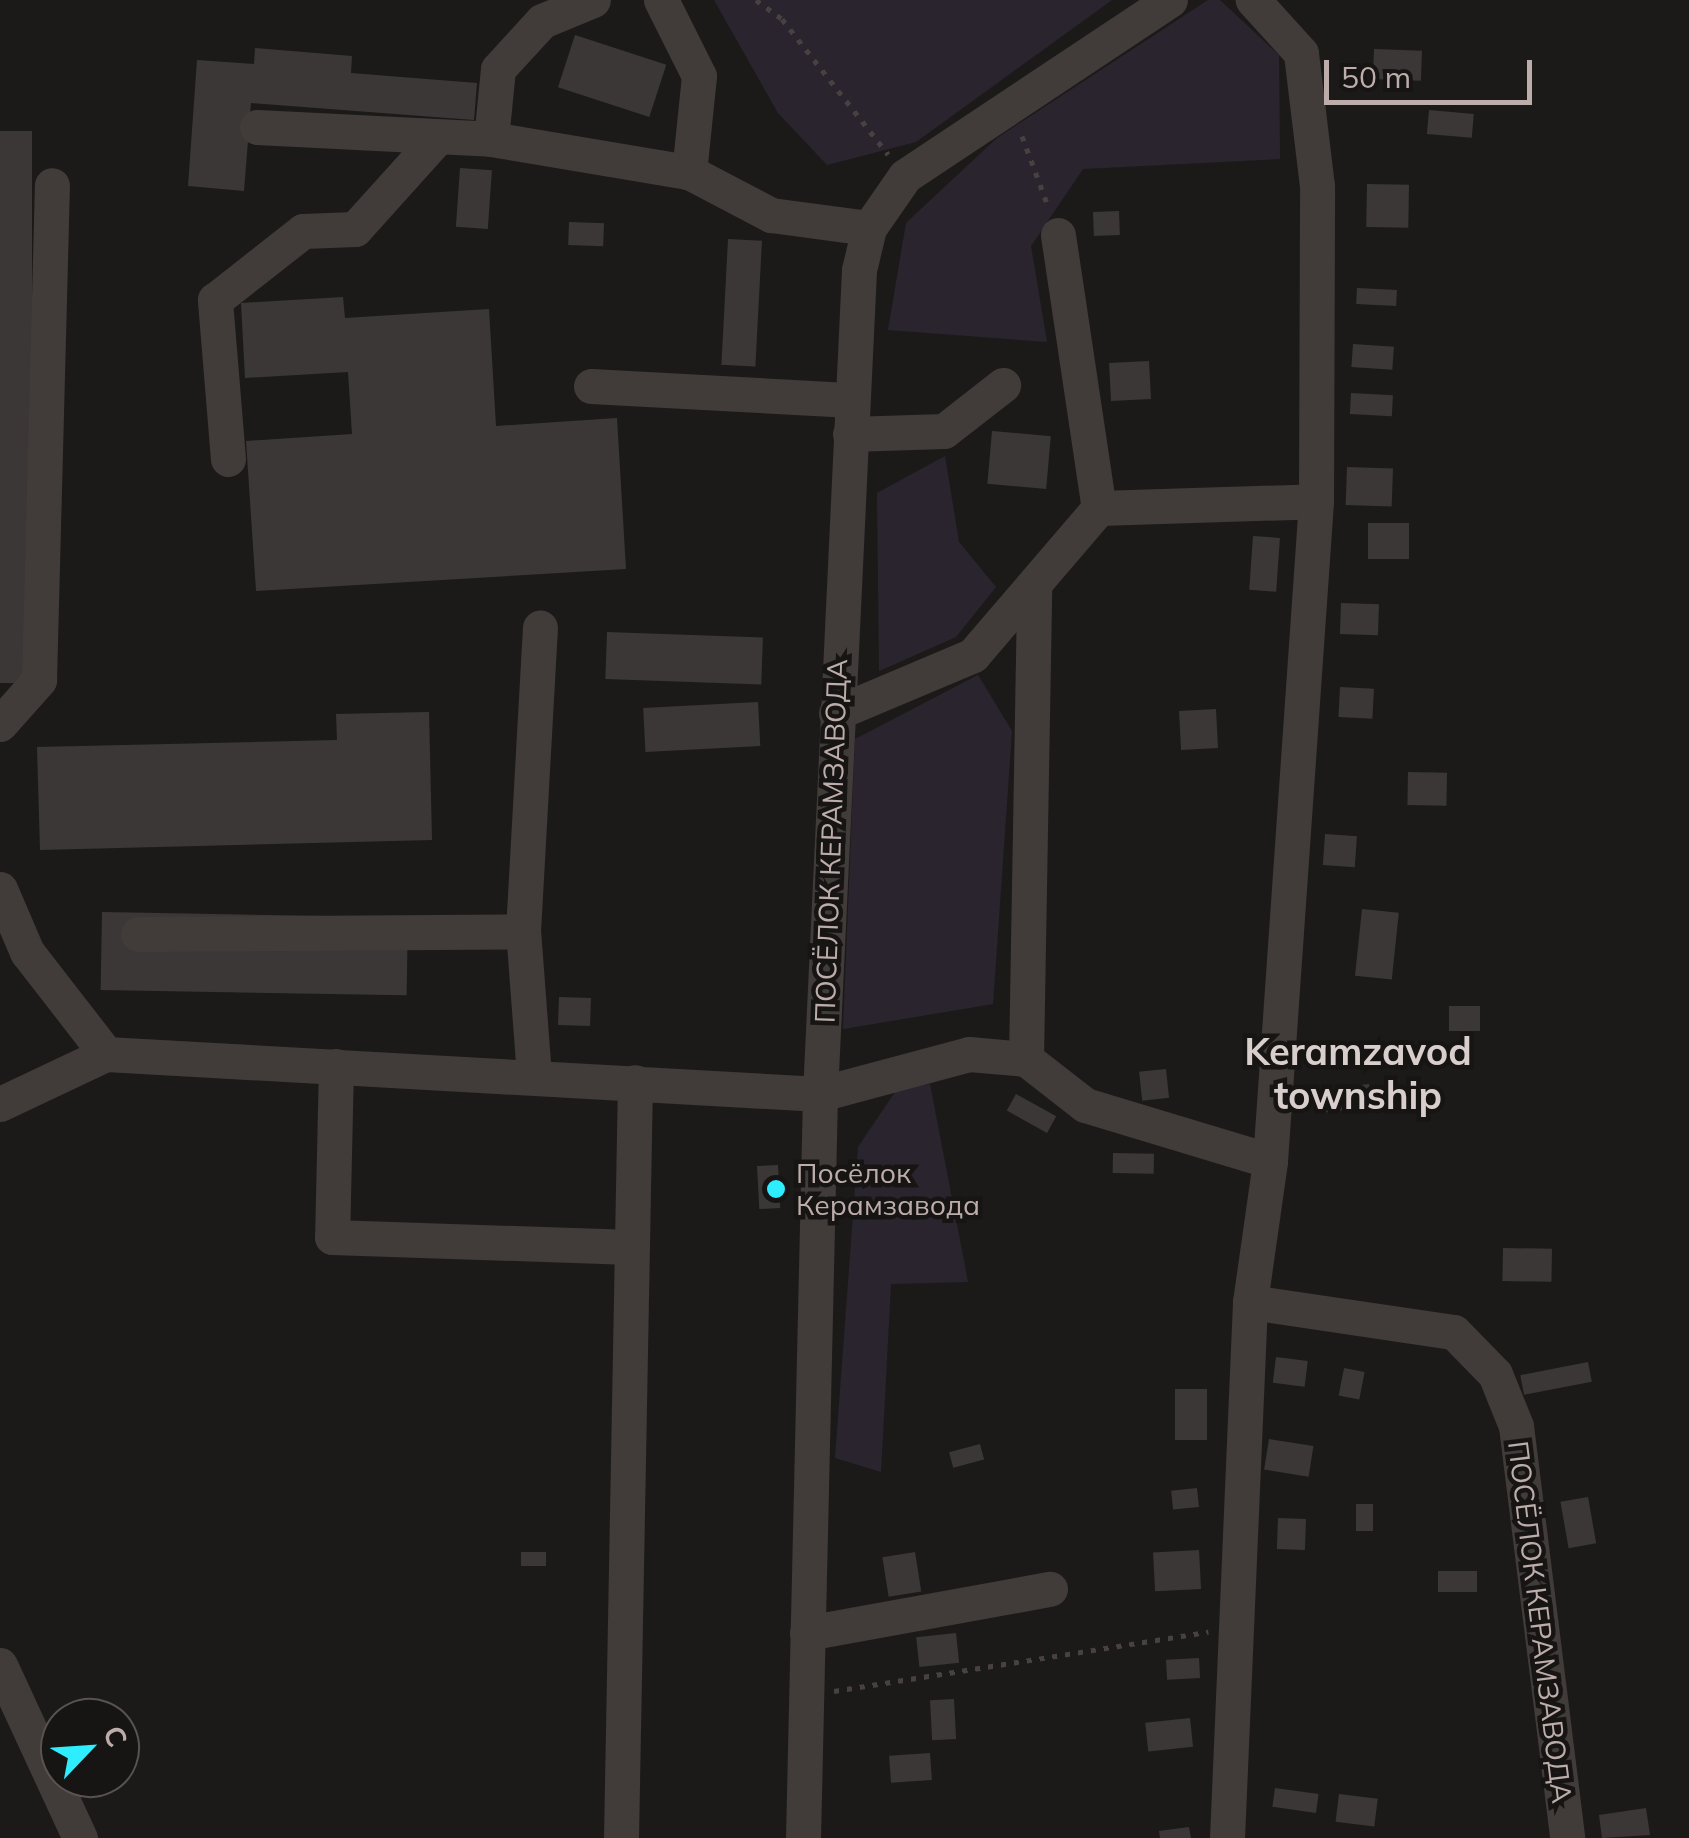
<!DOCTYPE html>
<html>
<head>
<meta charset="utf-8">
<style>
  body { margin:0 }
  #map { position:relative; width:1689px; height:1838px; overflow:hidden; background:#1c1a19; font-family:Mulish,sans-serif }
  div>[style] { position:absolute }
  [style*='--x'] { left:calc(var(--x)*1px); top:calc(var(--y)*1px); width:calc(var(--w)*1px); rotate:calc(var(--a)*1deg) }
  .green>* { inset:0; background:#2a242f }
  .building>* { inset:0; background:#3b3736; transform-origin:0 0 }
  .path>* { height:5px; margin-top:-2.5px; transform-origin:0; background:repeating-linear-gradient(90deg,#484140 0 5px,transparent 0 13px) }
  .minor>* { height:35px; margin:-17.5px; padding:0 17.5px; transform-origin:17.5px; border-radius:17.5px; background:#413c3a }
  .dots>* { width:28px; height:28px; translate:-50% -50%; box-sizing:border-box; border:5px solid #171514; border-radius:50% }
  span { translate:-50% -50%; white-space:nowrap; text-align:center; line-height:1.15; -webkit-text-stroke:9px #171514; paint-order:stroke }
  .street-label { font-size:28px; color:#bcadab }
  .poi-label { font-size:28px; color:#bcadab }
  .left { translate:0 -50%; text-align:left }
  .district-label { font-size:38px; color:#d8cecc; font-weight:700 }
  .north { position:absolute; left:40px; top:1698px; width:100px; height:100px; box-sizing:border-box; background:#171514; border:2px solid #595250; border-radius:50%; rotate:65deg; font-size:28px; font-weight:700; line-height:40px; text-align:center; color:#bcadab }
  .north::after { content:''; display:block; margin:auto; width:35px; height:45px; background:#2dedff; clip-path:polygon(50% 0,100% 100%,50% 72%,0 100%) }
  .scale { position:absolute; left:1324px; top:60px; width:208px; height:45px; box-sizing:border-box; border:5px solid #bcadab; border-top:0; padding-left:12px; font-size:30px; line-height:35px; white-space:nowrap; color:#bcadab; -webkit-text-stroke:8px #171514; paint-order:stroke }
</style>
</head>
<body>
<div id="map">
  <div class="green">
    <i style="clip-path:polygon(714px 0,1112px 0,916px 142px,827px 165px,778px 113px)"></i>
    <i style="clip-path:polygon(1208px 0,1220px 0,1279px 55px,1280px 159px,1083px 169px,1031px 246px,1047px 342px,888px 330px,906px 223px,997px 138px)"></i>
    <i style="clip-path:polygon(945px 456px,959px 542px,996px 587px,956px 637px,879px 671px,877px 493px)"></i>
    <i style="clip-path:polygon(978px 675px,1012px 731px,993px 1004px,843px 1029px,855px 739px)"></i>
    <i style="clip-path:polygon(930px 1084px,968px 1282px,891px 1284px,881px 1472px,835px 1458px,858px 1147px,897px 1089px)"></i>
  </div>
  <div class="building">
    <i style="left:575px;top:35px;width:96px;height:55px;rotate:18deg"></i>
    <i style="clip-path:polygon(255px 48px,352px 56px,351px 73px,477px 83px,474px 120px,251px 103px,244px 191px,188px 186px,197px 60px,254px 64px)"></i>
    <i style="left:1374px;top:49px;width:48px;height:30px;rotate:2deg"></i>
    <i style="left:1429px;top:110px;width:45px;height:24px;rotate:5deg"></i>
    <i style="left:0;top:131px;width:32px;height:552px"></i>
    <i style="left:460px;top:168px;width:32px;height:59px;rotate:4deg"></i>
    <i style="left:1367px;top:184px;width:42px;height:43px;rotate:1deg"></i>
    <i style="left:1119px;top:211px;width:24px;height:26px;rotate:88deg"></i>
    <i style="left:569px;top:222px;width:35px;height:23px;rotate:2deg"></i>
    <i style="left:728px;top:239px;width:34px;height:126px;rotate:3deg"></i>
    <i style="left:1357px;top:288px;width:40px;height:16px;rotate:3deg"></i>
    <i style="clip-path:polygon(343px 297px,345px 318px,489px 309px,496px 426px,617px 418px,626px 569px,256px 591px,246px 441px,352px 434px,348px 372px,245px 378px,241px 303px)"></i>
    <i style="left:1353px;top:344px;width:41px;height:23px;rotate:4deg"></i>
    <i style="left:1149px;top:361px;width:38px;height:40px;rotate:87deg"></i>
    <i style="left:1351px;top:393px;width:42px;height:21px;rotate:3deg"></i>
    <i style="left:992px;top:431px;width:59px;height:53px;rotate:5deg"></i>
    <i style="left:1347px;top:467px;width:46px;height:38px;rotate:2deg"></i>
    <i style="left:1368px;top:523px;width:41px;height:36px"></i>
    <i style="left:1253px;top:536px;width:27px;height:54px;rotate:4deg"></i>
    <i style="left:1341px;top:603px;width:38px;height:31px;rotate:2deg"></i>
    <i style="left:607px;top:632px;width:156px;height:47px;rotate:2deg"></i>
    <i style="left:1340px;top:687px;width:34px;height:30px;rotate:3deg"></i>
    <i style="left:758px;top:702px;width:44px;height:115px;rotate:87deg"></i>
    <i style="left:1216px;top:709px;width:39px;height:37px;rotate:87deg"></i>
    <i style="clip-path:polygon(429px 712px,432px 840px,40px 850px,37px 747px,337px 740px,336px 714px)"></i>
    <i style="left:1408px;top:772px;width:39px;height:33px;rotate:1deg"></i>
    <i style="left:1325px;top:834px;width:32px;height:31px;rotate:4deg"></i>
    <i style="left:1362px;top:909px;width:37px;height:67px;rotate:6deg"></i>
    <i style="left:102px;top:912px;width:306px;height:78px;rotate:1deg"></i>
    <i style="left:559px;top:997px;width:32px;height:28px;rotate:2deg"></i>
    <i style="left:1449px;top:1006px;width:31px;height:25px"></i>
    <i style="left:1166px;top:1069px;width:29px;height:27px;rotate:84deg"></i>
    <i style="left:1369px;top:1084px;width:23px;height:49px;rotate:83deg"></i>
    <i style="left:1016px;top:1094px;width:46px;height:19px;rotate:29deg"></i>
    <i style="left:1113px;top:1153px;width:41px;height:20px;rotate:1deg"></i>
    <i style="left:778px;top:1165px;width:43px;height:21px;rotate:87deg"></i>
    <i style="left:1503px;top:1248px;width:49px;height:33px;rotate:1deg"></i>
    <i style="left:1276px;top:1357px;width:32px;height:26px;rotate:7deg"></i>
    <i style="left:1588px;top:1362px;width:20px;height:69px;rotate:79deg"></i>
    <i style="left:1344px;top:1368px;width:21px;height:28px;rotate:11deg"></i>
    <i style="left:1175px;top:1389px;width:32px;height:51px"></i>
    <i style="left:1269px;top:1439px;width:45px;height:31px;rotate:9deg"></i>
    <i style="left:980px;top:1444px;width:16px;height:32px;rotate:75deg"></i>
    <i style="left:1197px;top:1488px;width:19px;height:26px;rotate:84deg"></i>
    <i style="left:1588px;top:1497px;width:47px;height:28px;rotate:80deg"></i>
    <i style="left:1356px;top:1504px;width:17px;height:27px"></i>
    <i style="left:1278px;top:1518px;width:28px;height:31px;rotate:2deg"></i>
    <i style="left:1199px;top:1550px;width:39px;height:46px;rotate:87deg"></i>
    <i style="left:521px;top:1552px;width:25px;height:14px"></i>
    <i style="left:915px;top:1552px;width:40px;height:33px;rotate:81deg"></i>
    <i style="left:1438px;top:1571px;width:39px;height:21px"></i>
    <i style="left:956px;top:1633px;width:30px;height:40px;rotate:84deg"></i>
    <i style="left:1199px;top:1658px;width:20px;height:33px;rotate:87deg"></i>
    <i style="left:954px;top:1699px;width:40px;height:24px;rotate:87deg"></i>
    <i style="left:1190px;top:1718px;width:29px;height:45px;rotate:84deg"></i>
    <i style="left:930px;top:1753px;width:27px;height:41px;rotate:86deg"></i>
    <i style="left:1275px;top:1788px;width:44px;height:19px;rotate:8deg"></i>
    <i style="left:1339px;top:1794px;width:39px;height:28px;rotate:7deg"></i>
    <i style="clip-path:polygon(1646px 1808px,1650px 1835px,1602px 1838px,1599px 1815px)"></i>
    <i style="clip-path:polygon(1189px 1827px,1191px 1838px,1160px 1838px,1159px 1831px)"></i>
  </div>
  <div class="path">
    <i style="--x:756;--y:0;--w:32;--a:36"></i>
    <i style="--x:782;--y:19;--w:172;--a:51.9"></i>
    <i style="--x:1022;--y:136;--w:75;--a:69.6"></i>
    <i style="--x:834;--y:1691;--w:379;--a:-9"></i>
  </div>
  <div class="minor">
    <i style="--x:661;--y:0;--w:85;--a:63.4"></i>
    <i style="--x:699;--y:76;--w:97;--a:95.9"></i>
    <i style="--x:257;--y:127;--w:234;--a:2.9"></i>
    <i style="--x:491;--y:139;--w:201;--a:9.5"></i>
    <i style="--x:689;--y:172;--w:93;--a:27.7"></i>
    <i style="--x:771;--y:215;--w:99;--a:7.6"></i>
    <i style="--x:491;--y:139;--w:70;--a:-84.3"></i>
    <i style="--x:498;--y:69;--w:65;--a:-47.5"></i>
    <i style="--x:542;--y:21;--w:55;--a:-22.4"></i>
    <i style="--x:1058;--y:235;--w:276;--a:81.5"></i>
    <i style="--x:591;--y:386;--w:261;--a:3.1"></i>
    <i style="--x:850;--y:434;--w:94;--a:-1.8"></i>
    <i style="--x:944;--y:431;--w:75;--a:-37.9"></i>
    <i style="--x:228;--y:459;--w:160;--a:-94.7"></i>
    <i style="--x:215;--y:300;--w:112;--a:-38.1"></i>
    <i style="--x:303;--y:231;--w:52;--a:-2.2"></i>
    <i style="--x:355;--y:229;--w:122;--a:-48"></i>
    <i style="--x:836;--y:713;--w:149;--a:-22.9"></i>
    <i style="--x:973;--y:655;--w:194;--a:-49.4"></i>
    <i style="--x:1099;--y:508;--w:217;--a:-1.8"></i>
    <i style="--x:0;--y:724;--w:59;--a:-48.4"></i>
    <i style="--x:39;--y:680;--w:495;--a:-88.5"></i>
    <i style="--x:0;--y:889;--w:69;--a:66.8"></i>
    <i style="--x:27;--y:952;--w:129;--a:52.2"></i>
    <i style="--x:138;--y:934;--w:385;--a:-0.4"></i>
    <i style="--x:1026;--y:1059;--w:475;--a:-89"></i>
    <i style="--x:336;--y:1066;--w:171;--a:91.3"></i>
    <i style="--x:332;--y:1237;--w:300;--a:1.9"></i>
    <i style="--x:534;--y:1076;--w:145;--a:-94.3"></i>
    <i style="--x:523;--y:931;--w:304;--a:-86.8"></i>
    <i style="--x:0;--y:1104;--w:117;--a:-25.3"></i>
    <i style="--x:106;--y:1054;--w:715;--a:3.21"></i>
    <i style="--x:820;--y:1094;--w:154;--a:-15"></i>
    <i style="--x:969;--y:1054;--w:57;--a:5"></i>
    <i style="--x:1026;--y:1059;--w:75;--a:37.9"></i>
    <i style="--x:1085;--y:1105;--w:193;--a:16.8"></i>
    <i style="--x:1250;--y:1302;--w:206;--a:8.4"></i>
    <i style="--x:1454;--y:1332;--w:59;--a:45.7"></i>
    <i style="--x:1495;--y:1374;--w:56;--a:68"></i>
    <i style="--x:1516;--y:1426;--w:415;--a:82.9"></i>
    <i style="--x:807;--y:1633;--w:247;--a:-10.3"></i>
    <i style="--x:0;--y:1665;--w:191;--a:65.2"></i>
    <i style="--x:621;--y:1838;--w:756;--a:-88.94"></i>
    <i style="--x:803;--y:1838;--w:744;--a:-88.69"></i>
    <i style="--x:820;--y:1094;--w:825;--a:-87.29"></i>
    <i style="--x:859;--y:270;--w:43;--a:-76.6"></i>
    <i style="--x:869;--y:228;--w:63;--a:-55.3"></i>
    <i style="--x:905;--y:176;--w:318;--a:-33.6"></i>
    <i style="--x:1227;--y:1838;--w:536;--a:-87.54"></i>
    <i style="--x:1250;--y:1302;--w:142;--a:-81.9"></i>
    <i style="--x:1270;--y:1161;--w:662;--a:-86.01"></i>
    <i style="--x:1316;--y:501;--w:315;--a:-89.8"></i>
    <i style="--x:1317;--y:186;--w:134;--a:-96.9"></i>
    <i style="--x:1301;--y:53;--w:72;--a:-132.2"></i>
  </div>
  <div class="dots">
    <i style="left:776px;top:1189px;background:#2dedff"></i>
  </div>
  <div class="street-label">
    <span style="left:831px;top:841px;rotate:-88deg">ПОСЁЛОК КЕРАМЗАВОДА</span>
    <span style="left:1540px;top:1622px;rotate:83deg">ПОСЁЛОК КЕРАМЗАВОДА</span>
  </div>
  <div class="poi-label">
    <span class="left" style="left:796px;top:1189px">Посёлок<br>Керамзавода</span>
  </div>
  <div class="district-label">
    <span style="left:1358px;top:1074px">Keramzavod<br>township</span>
  </div>
  <div class="north">С</div>
  <div class="scale">50 m</div>
</div>
</body>
</html>
